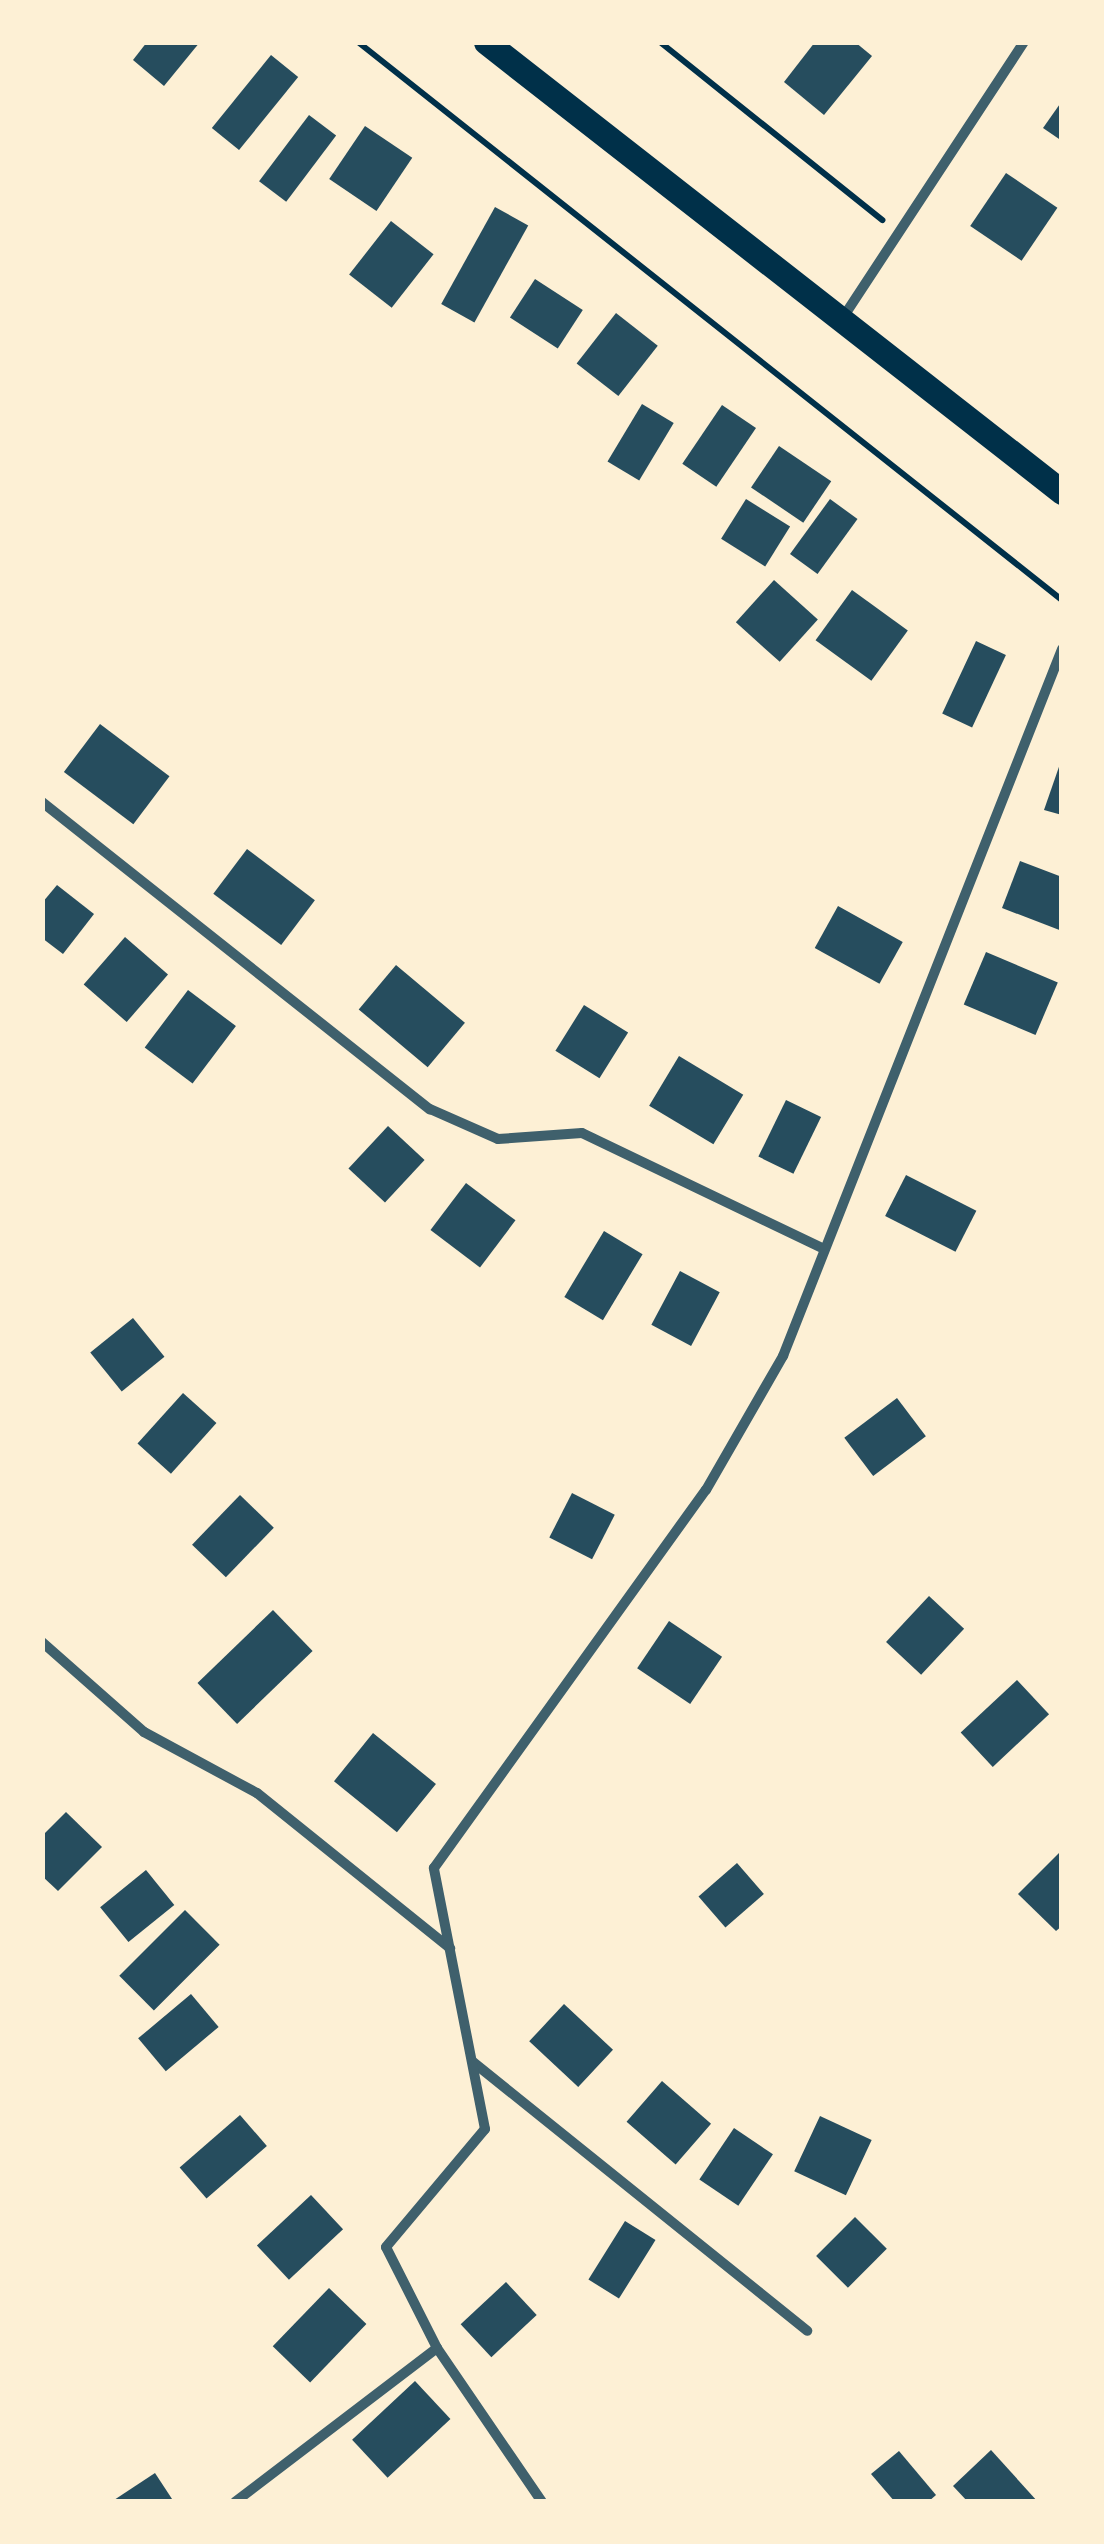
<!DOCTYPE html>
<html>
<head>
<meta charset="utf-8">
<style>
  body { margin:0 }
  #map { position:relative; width:1104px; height:2544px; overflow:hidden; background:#fdf0d5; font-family:Commissioner,sans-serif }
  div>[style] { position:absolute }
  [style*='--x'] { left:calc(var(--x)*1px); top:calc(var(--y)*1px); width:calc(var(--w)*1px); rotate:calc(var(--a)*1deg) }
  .building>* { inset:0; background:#264d5e; transform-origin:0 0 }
  .path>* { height:6px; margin:-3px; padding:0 3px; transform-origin:3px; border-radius:3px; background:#003049 }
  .minor>* { height:10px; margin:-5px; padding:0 5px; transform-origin:5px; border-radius:5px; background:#3f606c }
  .primary>* { height:25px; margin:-12.5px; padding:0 12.5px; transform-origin:12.5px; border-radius:12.5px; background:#003049 }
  span { translate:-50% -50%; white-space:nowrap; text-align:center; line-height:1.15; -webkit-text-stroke:8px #fdf0d5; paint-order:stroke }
  .frame { position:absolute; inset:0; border:45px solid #fdf0d5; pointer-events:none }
</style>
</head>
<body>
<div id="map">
  <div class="building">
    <i style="clip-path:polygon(147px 42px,200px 42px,164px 86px,133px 60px)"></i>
    <i style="clip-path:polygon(815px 42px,855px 42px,872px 56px,824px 115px,784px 82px)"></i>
    <i style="left:271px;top:55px;width:35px;height:94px;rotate:39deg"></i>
    <i style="clip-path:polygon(1062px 101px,1062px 141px,1043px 128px)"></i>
    <i style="left:309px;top:115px;width:34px;height:83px;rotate:37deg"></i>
    <i style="left:365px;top:126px;width:57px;height:64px;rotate:34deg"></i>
    <i style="left:1006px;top:173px;width:62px;height:64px;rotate:34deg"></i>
    <i style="left:495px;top:207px;width:38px;height:111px;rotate:29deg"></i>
    <i style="left:391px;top:221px;width:54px;height:68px;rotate:38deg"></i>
    <i style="left:535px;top:279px;width:57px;height:46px;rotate:33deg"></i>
    <i style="left:616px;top:313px;width:53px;height:64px;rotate:38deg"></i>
    <i style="left:642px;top:404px;width:37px;height:67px;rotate:31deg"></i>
    <i style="left:722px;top:405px;width:41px;height:71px;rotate:34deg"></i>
    <i style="left:779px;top:446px;width:63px;height:50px;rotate:34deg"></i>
    <i style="left:746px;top:499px;width:52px;height:47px;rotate:32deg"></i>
    <i style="left:830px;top:499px;width:34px;height:68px;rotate:36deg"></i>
    <i style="left:774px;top:580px;width:59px;height:57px;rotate:42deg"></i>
    <i style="left:852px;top:590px;width:69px;height:62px;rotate:36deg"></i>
    <i style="left:976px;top:641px;width:33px;height:80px;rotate:25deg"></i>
    <i style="left:100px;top:724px;width:87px;height:60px;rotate:37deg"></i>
    <i style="clip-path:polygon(1061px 761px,1062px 761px,1062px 815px,1044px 810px)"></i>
    <i style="left:247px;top:849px;width:85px;height:56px;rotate:37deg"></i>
    <i style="clip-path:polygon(1020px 861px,1062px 877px,1062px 931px,1002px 908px)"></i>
    <i style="clip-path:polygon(57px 885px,94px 914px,63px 954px,42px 938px,42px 903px)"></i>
    <i style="left:838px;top:906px;width:74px;height:48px;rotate:29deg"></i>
    <i style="left:125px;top:937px;width:57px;height:63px;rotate:41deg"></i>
    <i style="left:986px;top:952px;width:78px;height:57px;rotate:23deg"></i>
    <i style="left:396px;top:965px;width:90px;height:58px;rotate:40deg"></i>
    <i style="left:188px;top:990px;width:60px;height:72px;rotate:37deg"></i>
    <i style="left:584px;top:1005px;width:52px;height:54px;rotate:32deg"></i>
    <i style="left:679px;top:1056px;width:75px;height:58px;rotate:31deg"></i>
    <i style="left:786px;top:1100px;width:39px;height:63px;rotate:26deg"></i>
    <i style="left:388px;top:1126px;width:50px;height:58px;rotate:43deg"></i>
    <i style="left:906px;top:1175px;width:79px;height:46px;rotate:27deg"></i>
    <i style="left:466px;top:1183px;width:62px;height:59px;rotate:37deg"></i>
    <i style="left:604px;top:1231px;width:45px;height:77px;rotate:31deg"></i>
    <i style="left:680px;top:1271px;width:45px;height:61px;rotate:28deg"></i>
    <i style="left:133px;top:1318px;width:50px;height:55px;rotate:51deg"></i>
    <i style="left:183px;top:1393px;width:45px;height:68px;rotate:42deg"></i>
    <i style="left:897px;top:1398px;width:48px;height:66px;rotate:53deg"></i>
    <i style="left:572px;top:1493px;width:48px;height:50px;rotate:27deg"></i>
    <i style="left:240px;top:1495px;width:47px;height:69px;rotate:44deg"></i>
    <i style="left:929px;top:1596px;width:48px;height:63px;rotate:43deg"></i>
    <i style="left:273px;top:1610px;width:57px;height:105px;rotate:46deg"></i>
    <i style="left:669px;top:1621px;width:64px;height:57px;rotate:34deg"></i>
    <i style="left:1017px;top:1680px;width:47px;height:77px;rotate:47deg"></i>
    <i style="left:373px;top:1733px;width:81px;height:62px;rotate:39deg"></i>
    <i style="clip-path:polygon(66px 1812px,102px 1847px,58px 1891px,42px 1876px,42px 1836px)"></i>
    <i style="clip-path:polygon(1062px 1850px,1062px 1926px,1056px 1931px,1018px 1894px)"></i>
    <i style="left:737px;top:1863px;width:41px;height:51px;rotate:49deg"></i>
    <i style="left:146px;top:1870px;width:45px;height:59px;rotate:51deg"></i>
    <i style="left:185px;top:1910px;width:49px;height:93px;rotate:45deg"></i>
    <i style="left:191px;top:1994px;width:43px;height:69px;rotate:50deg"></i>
    <i style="left:564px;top:2004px;width:67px;height:51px;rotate:43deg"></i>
    <i style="left:662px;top:2081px;width:65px;height:54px;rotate:41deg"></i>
    <i style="left:240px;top:2115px;width:41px;height:80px;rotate:49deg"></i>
    <i style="left:820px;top:2116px;width:57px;height:61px;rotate:25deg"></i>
    <i style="left:734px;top:2128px;width:47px;height:62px;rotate:34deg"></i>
    <i style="left:311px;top:2195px;width:47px;height:74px;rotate:47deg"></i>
    <i style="left:855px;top:2217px;width:45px;height:55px;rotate:45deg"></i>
    <i style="left:625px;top:2221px;width:36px;height:69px;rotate:32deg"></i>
    <i style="left:506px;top:2282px;width:45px;height:62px;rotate:47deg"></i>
    <i style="left:329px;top:2288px;width:52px;height:81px;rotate:44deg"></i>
    <i style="left:415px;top:2381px;width:52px;height:86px;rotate:47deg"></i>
    <i style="clip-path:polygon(991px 2450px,1038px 2502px,968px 2502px,953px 2486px)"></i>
    <i style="clip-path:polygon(899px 2451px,936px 2495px,928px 2502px,895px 2502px,871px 2474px)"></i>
    <i style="clip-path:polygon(155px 2473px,174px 2502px,111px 2502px)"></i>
  </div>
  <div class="path">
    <i style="--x:358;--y:42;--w:898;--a:38.4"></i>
    <i style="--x:660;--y:42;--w:285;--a:38.7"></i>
  </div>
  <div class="minor">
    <i style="--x:842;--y:319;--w:331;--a:-56.7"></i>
    <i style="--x:42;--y:802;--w:495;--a:38.4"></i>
    <i style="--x:430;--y:1109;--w:74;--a:23.8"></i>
    <i style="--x:498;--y:1139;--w:84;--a:-4.1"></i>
    <i style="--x:582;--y:1133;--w:268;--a:25.6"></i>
    <i style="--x:42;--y:1642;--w:136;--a:41.4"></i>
    <i style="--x:144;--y:1732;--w:128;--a:28.4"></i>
    <i style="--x:257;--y:1793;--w:248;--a:38.8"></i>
    <i style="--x:473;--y:2062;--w:429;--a:38.8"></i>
    <i style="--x:437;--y:2348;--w:186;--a:55.7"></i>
    <i style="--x:235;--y:2502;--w:254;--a:-37.3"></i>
    <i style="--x:437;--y:2348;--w:113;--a:-116.8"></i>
    <i style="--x:386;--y:2247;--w:154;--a:-50"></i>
    <i style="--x:485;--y:2129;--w:266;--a:-101.1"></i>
    <i style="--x:434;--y:1868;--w:466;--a:-54.3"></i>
    <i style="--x:706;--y:1490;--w:155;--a:-60.1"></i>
    <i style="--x:783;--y:1356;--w:760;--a:-68.46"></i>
  </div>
  <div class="primary">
    <i style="--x:486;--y:42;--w:731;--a:38"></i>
  </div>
  <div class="frame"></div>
</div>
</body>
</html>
